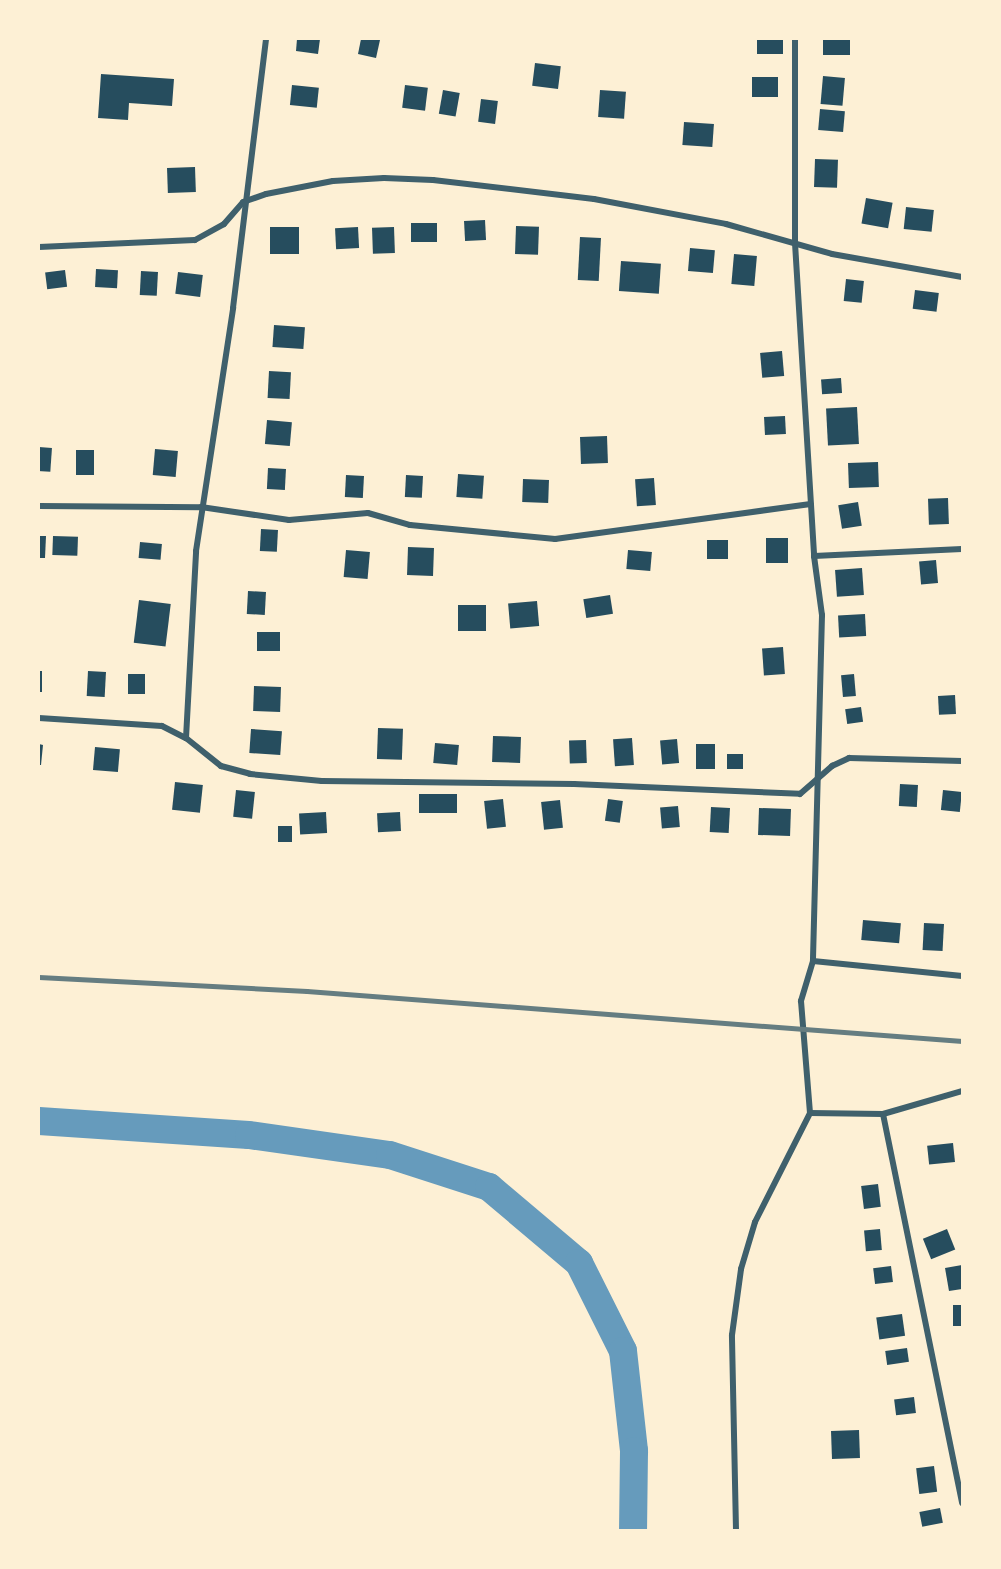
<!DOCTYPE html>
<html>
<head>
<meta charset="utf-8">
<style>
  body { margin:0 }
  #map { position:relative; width:1001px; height:1569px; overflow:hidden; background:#fdf0d5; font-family:"Open Sans",sans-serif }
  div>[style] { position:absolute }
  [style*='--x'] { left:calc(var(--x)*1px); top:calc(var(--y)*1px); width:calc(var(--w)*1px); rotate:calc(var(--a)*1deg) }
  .river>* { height:28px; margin:-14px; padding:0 14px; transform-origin:14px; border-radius:14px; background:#669bbc }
  .building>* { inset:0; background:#264d5e; transform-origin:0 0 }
  .minor>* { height:6px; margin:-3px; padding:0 3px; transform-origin:3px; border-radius:3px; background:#3f606c }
  .rail>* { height:4.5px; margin:-2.25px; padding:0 2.25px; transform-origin:2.25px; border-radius:2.25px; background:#657d81 }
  span { translate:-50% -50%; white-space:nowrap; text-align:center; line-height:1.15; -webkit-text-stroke:6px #fdf0d5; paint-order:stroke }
  .frame { position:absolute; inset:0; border:40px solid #fdf0d5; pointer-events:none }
</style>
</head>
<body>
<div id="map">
  <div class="river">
    <i style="--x:39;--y:1121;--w:210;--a:3.8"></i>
    <i style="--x:249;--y:1135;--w:142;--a:8.1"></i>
    <i style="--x:390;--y:1155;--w:104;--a:17.9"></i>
    <i style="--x:489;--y:1187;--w:118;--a:40.2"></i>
    <i style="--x:579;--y:1263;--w:98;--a:63.4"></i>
    <i style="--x:623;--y:1351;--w:101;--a:83.7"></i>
    <i style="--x:634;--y:1451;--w:79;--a:90.7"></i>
  </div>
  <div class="building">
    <i style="clip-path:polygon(297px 39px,320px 39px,318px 54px,296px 51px)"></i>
    <i style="clip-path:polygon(361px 39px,380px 40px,376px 58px,358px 54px)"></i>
    <i style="left:757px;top:39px;width:26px;height:15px"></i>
    <i style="left:823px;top:39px;width:27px;height:16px"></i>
    <i style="left:535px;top:63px;width:26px;height:23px;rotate:7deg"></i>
    <i style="clip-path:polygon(101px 74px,174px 79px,172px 106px,129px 103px,128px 120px,98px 118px)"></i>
    <i style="left:823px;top:76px;width:22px;height:28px;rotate:5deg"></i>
    <i style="left:752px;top:77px;width:26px;height:20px"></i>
    <i style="left:292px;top:85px;width:27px;height:20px;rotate:6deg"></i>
    <i style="left:405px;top:85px;width:23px;height:23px;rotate:7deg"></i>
    <i style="left:443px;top:90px;width:17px;height:24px;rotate:10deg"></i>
    <i style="left:600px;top:90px;width:26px;height:27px;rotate:4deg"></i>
    <i style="left:481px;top:99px;width:17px;height:23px;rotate:7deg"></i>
    <i style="left:820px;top:109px;width:25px;height:21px;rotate:5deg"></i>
    <i style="left:684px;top:122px;width:30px;height:23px;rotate:4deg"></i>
    <i style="left:815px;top:159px;width:23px;height:28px;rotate:2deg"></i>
    <i style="left:195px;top:167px;width:25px;height:28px;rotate:88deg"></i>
    <i style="left:866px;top:198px;width:27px;height:26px;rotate:10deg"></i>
    <i style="left:906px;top:207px;width:28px;height:22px;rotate:6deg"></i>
    <i style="left:485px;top:220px;width:20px;height:21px;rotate:87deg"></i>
    <i style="left:437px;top:223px;width:19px;height:26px;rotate:90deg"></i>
    <i style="left:516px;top:226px;width:23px;height:28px;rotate:2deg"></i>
    <i style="left:270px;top:227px;width:29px;height:27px"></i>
    <i style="left:358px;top:227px;width:21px;height:23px;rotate:87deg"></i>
    <i style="left:394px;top:227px;width:26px;height:22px;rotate:88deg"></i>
    <i style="left:580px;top:237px;width:21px;height:43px;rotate:3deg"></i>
    <i style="left:690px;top:248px;width:25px;height:23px;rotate:5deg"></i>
    <i style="left:734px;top:254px;width:23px;height:30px;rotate:5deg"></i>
    <i style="left:621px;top:261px;width:40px;height:30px;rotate:4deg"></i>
    <i style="left:96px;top:269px;width:22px;height:18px;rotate:3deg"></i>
    <i style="left:65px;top:270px;width:17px;height:20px;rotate:83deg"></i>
    <i style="left:141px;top:271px;width:17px;height:24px;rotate:3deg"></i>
    <i style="left:178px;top:272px;width:25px;height:22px;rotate:7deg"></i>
    <i style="left:846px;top:279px;width:18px;height:22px;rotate:6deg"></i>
    <i style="left:915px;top:290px;width:24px;height:19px;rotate:7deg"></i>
    <i style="left:274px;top:325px;width:31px;height:22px;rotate:4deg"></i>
    <i style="left:782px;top:351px;width:25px;height:22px;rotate:85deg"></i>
    <i style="left:269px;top:371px;width:22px;height:27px;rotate:3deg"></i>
    <i style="left:841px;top:378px;width:15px;height:20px;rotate:86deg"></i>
    <i style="left:857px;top:407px;width:37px;height:31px;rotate:87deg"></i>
    <i style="left:785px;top:416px;width:18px;height:21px;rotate:87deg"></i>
    <i style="left:267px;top:420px;width:25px;height:24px;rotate:5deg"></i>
    <i style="left:607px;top:436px;width:27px;height:27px;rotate:88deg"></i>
    <i style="left:39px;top:447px;width:13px;height:24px;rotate:4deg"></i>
    <i style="left:155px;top:449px;width:23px;height:26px;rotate:5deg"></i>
    <i style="left:76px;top:450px;width:18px;height:25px"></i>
    <i style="left:878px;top:462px;width:25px;height:30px;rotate:88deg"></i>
    <i style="left:268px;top:468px;width:18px;height:21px;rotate:3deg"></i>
    <i style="left:458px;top:474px;width:26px;height:23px;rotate:4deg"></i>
    <i style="left:346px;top:475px;width:18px;height:22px;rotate:3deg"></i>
    <i style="left:406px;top:475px;width:17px;height:22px;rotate:3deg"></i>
    <i style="left:654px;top:478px;width:27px;height:19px;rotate:86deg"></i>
    <i style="left:523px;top:479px;width:26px;height:23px;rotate:2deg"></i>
    <i style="left:948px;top:498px;width:26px;height:20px;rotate:88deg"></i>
    <i style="left:858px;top:502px;width:24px;height:20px;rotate:81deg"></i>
    <i style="left:261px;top:529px;width:17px;height:22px;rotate:3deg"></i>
    <i style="clip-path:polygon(39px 536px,46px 536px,45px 558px,39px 558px)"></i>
    <i style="left:53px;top:536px;width:25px;height:19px;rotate:2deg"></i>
    <i style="left:766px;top:538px;width:22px;height:25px"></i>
    <i style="left:707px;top:540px;width:21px;height:19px"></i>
    <i style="left:140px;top:542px;width:22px;height:16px;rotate:5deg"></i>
    <i style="left:408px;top:547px;width:26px;height:28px;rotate:2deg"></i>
    <i style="left:346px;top:550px;width:24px;height:27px;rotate:5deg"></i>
    <i style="left:628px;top:550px;width:24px;height:19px;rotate:5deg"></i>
    <i style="left:936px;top:560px;width:23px;height:17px;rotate:85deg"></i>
    <i style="left:862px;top:568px;width:27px;height:27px;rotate:86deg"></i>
    <i style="left:248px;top:591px;width:18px;height:23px;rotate:3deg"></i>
    <i style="left:610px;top:595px;width:19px;height:27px;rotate:81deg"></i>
    <i style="left:139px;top:600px;width:32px;height:43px;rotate:7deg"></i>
    <i style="left:537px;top:601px;width:25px;height:29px;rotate:85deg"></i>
    <i style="left:458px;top:605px;width:28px;height:26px"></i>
    <i style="left:865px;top:614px;width:22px;height:27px;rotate:87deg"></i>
    <i style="left:257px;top:632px;width:23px;height:19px"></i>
    <i style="left:783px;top:647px;width:27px;height:21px;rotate:86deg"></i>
    <i style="left:39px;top:671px;width:3px;height:21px"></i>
    <i style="left:88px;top:671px;width:18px;height:25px;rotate:3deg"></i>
    <i style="left:128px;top:674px;width:17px;height:20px"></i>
    <i style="left:854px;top:674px;width:22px;height:13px;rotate:85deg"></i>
    <i style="left:254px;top:686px;width:27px;height:25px;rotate:2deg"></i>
    <i style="left:955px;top:695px;width:19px;height:17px;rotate:87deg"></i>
    <i style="left:861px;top:707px;width:15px;height:16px;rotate:82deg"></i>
    <i style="left:378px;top:728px;width:25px;height:31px;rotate:2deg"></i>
    <i style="left:251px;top:729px;width:31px;height:24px;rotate:4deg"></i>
    <i style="left:493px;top:736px;width:28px;height:26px;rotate:2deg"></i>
    <i style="left:632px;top:738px;width:27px;height:19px;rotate:86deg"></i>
    <i style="left:677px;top:739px;width:24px;height:17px;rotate:85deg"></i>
    <i style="left:586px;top:740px;width:23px;height:17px;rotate:88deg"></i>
    <i style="left:435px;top:743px;width:24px;height:20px;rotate:5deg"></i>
    <i style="clip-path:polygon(39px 744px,43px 745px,41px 765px,39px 765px)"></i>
    <i style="left:696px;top:744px;width:19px;height:25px"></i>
    <i style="left:95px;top:747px;width:25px;height:23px;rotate:5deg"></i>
    <i style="left:727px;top:754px;width:16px;height:15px"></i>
    <i style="left:175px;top:782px;width:28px;height:28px;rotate:6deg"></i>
    <i style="left:900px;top:784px;width:18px;height:22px;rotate:3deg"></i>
    <i style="left:236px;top:790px;width:19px;height:27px;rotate:6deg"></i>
    <i style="left:943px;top:790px;width:19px;height:20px;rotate:6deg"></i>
    <i style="left:457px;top:794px;width:19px;height:38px;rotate:90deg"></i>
    <i style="left:503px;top:799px;width:28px;height:19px;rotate:84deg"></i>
    <i style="left:608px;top:799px;width:15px;height:22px;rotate:8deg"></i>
    <i style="left:560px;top:800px;width:28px;height:19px;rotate:84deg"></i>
    <i style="left:678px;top:806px;width:21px;height:18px;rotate:85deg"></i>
    <i style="left:711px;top:807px;width:19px;height:25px;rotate:3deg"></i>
    <i style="left:759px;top:808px;width:32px;height:27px;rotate:2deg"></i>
    <i style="left:326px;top:812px;width:21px;height:27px;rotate:87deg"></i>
    <i style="left:400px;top:812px;width:19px;height:23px;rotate:87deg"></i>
    <i style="left:278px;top:826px;width:14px;height:16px"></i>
    <i style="left:863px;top:920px;width:38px;height:20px;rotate:5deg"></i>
    <i style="left:924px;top:923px;width:20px;height:27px;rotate:3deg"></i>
    <i style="left:953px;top:1143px;width:19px;height:26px;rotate:84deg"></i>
    <i style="left:878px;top:1184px;width:23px;height:17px;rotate:83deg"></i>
    <i style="left:880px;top:1229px;width:21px;height:16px;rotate:85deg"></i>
    <i style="left:947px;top:1229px;width:22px;height:26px;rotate:68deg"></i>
    <i style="clip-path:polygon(962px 1265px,962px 1289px,949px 1291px,945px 1268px)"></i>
    <i style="left:891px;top:1266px;width:16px;height:18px;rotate:83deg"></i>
    <i style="left:953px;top:1305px;width:9px;height:21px"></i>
    <i style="left:902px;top:1314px;width:22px;height:26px;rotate:82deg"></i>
    <i style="left:907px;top:1348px;width:14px;height:22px;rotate:82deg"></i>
    <i style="left:914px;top:1397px;width:16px;height:20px;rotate:83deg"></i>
    <i style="left:859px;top:1430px;width:28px;height:28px;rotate:88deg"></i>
    <i style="left:934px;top:1466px;width:26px;height:18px;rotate:83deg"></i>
    <i style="left:940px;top:1508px;width:15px;height:21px;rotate:79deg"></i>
  </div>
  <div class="minor">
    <i style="--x:795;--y:39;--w:204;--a:90"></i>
    <i style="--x:795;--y:243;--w:314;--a:86.5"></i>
    <i style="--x:814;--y:556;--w:60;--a:82.3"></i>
    <i style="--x:822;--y:615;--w:346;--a:91.5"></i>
    <i style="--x:813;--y:961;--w:42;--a:106.7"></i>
    <i style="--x:801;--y:1001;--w:112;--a:85.4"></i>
    <i style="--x:39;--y:247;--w:156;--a:-2.6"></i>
    <i style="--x:195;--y:240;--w:33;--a:-29"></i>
    <i style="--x:224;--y:224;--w:29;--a:-49"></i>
    <i style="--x:243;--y:202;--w:24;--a:-19"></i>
    <i style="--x:266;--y:194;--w:68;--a:-11"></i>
    <i style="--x:333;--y:181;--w:51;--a:-3.4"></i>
    <i style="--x:384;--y:178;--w:49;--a:2.3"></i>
    <i style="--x:433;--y:180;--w:162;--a:6.7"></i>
    <i style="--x:594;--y:199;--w:134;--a:10.7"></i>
    <i style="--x:726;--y:224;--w:110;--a:15.8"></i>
    <i style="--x:832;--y:254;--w:132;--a:10"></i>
    <i style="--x:39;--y:506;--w:162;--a:0.4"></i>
    <i style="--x:201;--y:507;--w:89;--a:8.4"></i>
    <i style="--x:289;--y:520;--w:79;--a:-5.1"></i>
    <i style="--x:368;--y:513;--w:44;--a:15.9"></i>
    <i style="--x:410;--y:525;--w:146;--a:5.5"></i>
    <i style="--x:555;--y:539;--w:258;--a:-7.8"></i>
    <i style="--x:814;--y:556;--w:148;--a:-2.7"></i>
    <i style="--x:39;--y:718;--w:123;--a:3.7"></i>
    <i style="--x:162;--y:726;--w:27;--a:27"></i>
    <i style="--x:186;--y:738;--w:45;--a:38.7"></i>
    <i style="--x:221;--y:766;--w:30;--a:15"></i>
    <i style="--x:250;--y:774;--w:72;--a:5.6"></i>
    <i style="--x:322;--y:781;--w:252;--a:0.7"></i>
    <i style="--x:574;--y:784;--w:226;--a:2.5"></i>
    <i style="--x:800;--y:794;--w:43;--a:-41.2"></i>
    <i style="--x:832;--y:766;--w:19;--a:-25"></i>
    <i style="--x:849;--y:758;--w:113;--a:1.5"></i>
    <i style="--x:186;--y:738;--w:187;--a:-86.9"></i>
    <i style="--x:196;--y:551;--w:246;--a:-81.3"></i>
    <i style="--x:233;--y:308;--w:271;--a:-83"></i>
    <i style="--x:813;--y:961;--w:150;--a:5.7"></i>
    <i style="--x:810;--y:1113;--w:73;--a:0.8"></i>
    <i style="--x:883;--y:1114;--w:82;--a:-16.2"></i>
    <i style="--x:883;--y:1114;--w:397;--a:78.5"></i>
    <i style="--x:736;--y:1530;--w:195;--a:-91.2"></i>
    <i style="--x:732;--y:1335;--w:67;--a:-82.2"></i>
    <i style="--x:741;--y:1269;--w:49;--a:-73.4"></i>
    <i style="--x:755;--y:1222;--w:122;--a:-63.2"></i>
  </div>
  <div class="rail">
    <i style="--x:39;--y:977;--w:268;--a:3"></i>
    <i style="--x:307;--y:991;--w:657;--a:4.37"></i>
  </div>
  <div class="frame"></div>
</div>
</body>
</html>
